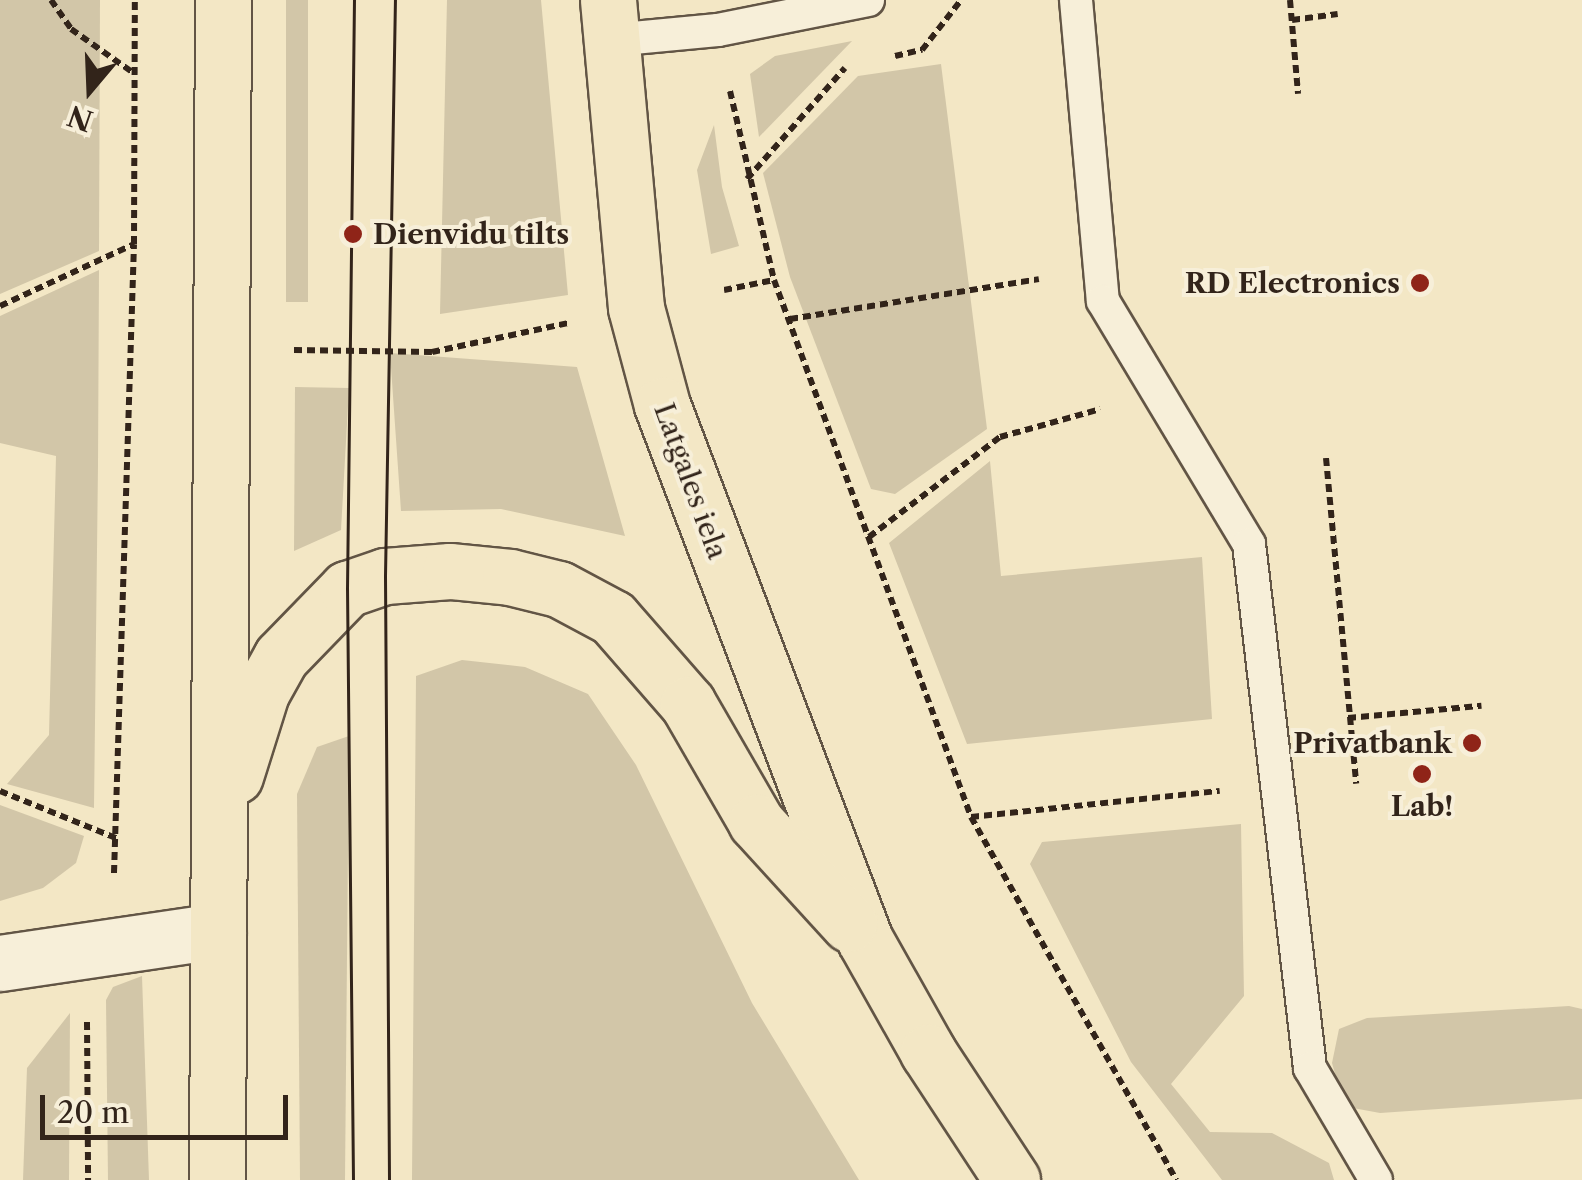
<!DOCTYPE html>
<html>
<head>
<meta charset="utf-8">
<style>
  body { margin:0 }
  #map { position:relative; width:1582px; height:1180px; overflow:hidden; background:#f3e7c5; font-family:"Libre Caslon Text",serif }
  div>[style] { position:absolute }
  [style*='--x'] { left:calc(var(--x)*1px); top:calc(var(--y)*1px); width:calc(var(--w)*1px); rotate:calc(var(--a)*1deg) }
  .green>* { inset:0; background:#d2c6a8; transform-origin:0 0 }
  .path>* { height:6px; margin-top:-3px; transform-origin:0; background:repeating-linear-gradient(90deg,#32241a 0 8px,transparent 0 13px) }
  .roads { filter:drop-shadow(2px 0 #625545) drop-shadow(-2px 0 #625545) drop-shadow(0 2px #625545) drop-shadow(0 -2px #625545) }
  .service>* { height:32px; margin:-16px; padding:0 16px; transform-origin:16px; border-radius:16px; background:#f7efd9 }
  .minor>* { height:55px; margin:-27.5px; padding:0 27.5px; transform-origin:27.5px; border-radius:27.5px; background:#f7efd9 }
  .trunk>* { height:55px; margin:-27.5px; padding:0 27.5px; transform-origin:27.5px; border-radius:27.5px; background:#f3e7c5 }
  .tram>* { height:2.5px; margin:-1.25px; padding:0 1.25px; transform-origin:1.25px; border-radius:1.25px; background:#32241a }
  .dots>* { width:28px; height:28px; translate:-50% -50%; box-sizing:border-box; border:5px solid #f7efd9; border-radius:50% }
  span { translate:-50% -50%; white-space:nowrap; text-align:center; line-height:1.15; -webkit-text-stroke:8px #f7efd9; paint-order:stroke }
  .poi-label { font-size:28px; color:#32241a; font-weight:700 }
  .left { translate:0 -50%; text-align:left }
  .right { translate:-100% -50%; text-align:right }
  .street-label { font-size:28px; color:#32241a }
  .north { position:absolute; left:40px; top:40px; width:100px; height:100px; -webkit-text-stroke:8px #f7efd9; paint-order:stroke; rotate:199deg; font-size:28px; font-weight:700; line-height:40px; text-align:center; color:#32241a }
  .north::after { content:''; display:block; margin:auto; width:35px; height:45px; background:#32241a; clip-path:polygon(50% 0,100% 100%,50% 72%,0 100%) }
  .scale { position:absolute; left:40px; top:1095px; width:248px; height:45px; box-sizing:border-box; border:5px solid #32241a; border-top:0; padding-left:12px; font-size:30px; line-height:35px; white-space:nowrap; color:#32241a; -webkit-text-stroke:8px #f7efd9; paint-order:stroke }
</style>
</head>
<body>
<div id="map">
  <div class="green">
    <i style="clip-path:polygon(0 0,100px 0,99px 251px,0 294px)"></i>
    <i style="left:286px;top:0;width:22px;height:302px"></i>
    <i style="clip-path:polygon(447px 0,541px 0,568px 295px,440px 314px)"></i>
    <i style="clip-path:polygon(852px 41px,759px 137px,750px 74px,775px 56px)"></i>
    <i style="clip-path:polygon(941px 64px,987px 429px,895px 494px,871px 489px,790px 277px,763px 173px,858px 76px)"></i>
    <i style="clip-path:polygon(714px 125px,722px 187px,739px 246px,711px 254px,697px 170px)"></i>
    <i style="clip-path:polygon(99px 270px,98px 465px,94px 808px,7px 784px,49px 735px,56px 456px,0 443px,0 316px)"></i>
    <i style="clip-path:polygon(390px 353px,577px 367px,625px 536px,501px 509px,401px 511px)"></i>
    <i style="clip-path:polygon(295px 387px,349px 388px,341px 530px,294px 551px)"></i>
    <i style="clip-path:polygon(990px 461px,1001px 576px,1202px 557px,1212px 719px,967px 744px,889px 543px)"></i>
    <i style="clip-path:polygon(462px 660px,525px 667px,588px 694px,636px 765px,752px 1003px,859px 1180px,412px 1180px,416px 676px)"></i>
    <i style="clip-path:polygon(349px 736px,345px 1180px,300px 1180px,297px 794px,317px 747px)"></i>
    <i style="clip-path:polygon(0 805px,84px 836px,76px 863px,43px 888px,0 901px)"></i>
    <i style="clip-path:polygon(1241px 824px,1244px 996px,1171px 1084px,1210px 1132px,1272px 1133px,1329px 1163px,1334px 1180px,1222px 1180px,1131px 1062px,1030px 864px,1042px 842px)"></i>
    <i style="clip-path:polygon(142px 976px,149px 1180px,108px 1180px,106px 1000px,113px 987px)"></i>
    <i style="clip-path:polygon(1569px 1006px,1582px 1009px,1582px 1099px,1380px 1113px,1353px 1108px,1341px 1095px,1332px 1063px,1339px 1029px,1367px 1018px)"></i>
    <i style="clip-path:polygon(70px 1013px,69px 1180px,23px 1180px,27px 1068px)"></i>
  </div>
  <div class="path">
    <i style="--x:51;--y:0;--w:35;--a:55"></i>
    <i style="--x:71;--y:29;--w:78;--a:35.1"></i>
    <i style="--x:1290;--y:0;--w:94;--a:85.1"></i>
    <i style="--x:1292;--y:20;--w:46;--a:-7.4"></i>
    <i style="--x:895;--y:56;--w:28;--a:-13"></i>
    <i style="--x:922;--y:50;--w:63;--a:-52"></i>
    <i style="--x:730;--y:91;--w:194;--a:76.9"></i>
    <i style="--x:774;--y:280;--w:572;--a:69.85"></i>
    <i style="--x:971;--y:817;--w:417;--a:60.5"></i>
    <i style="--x:747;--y:179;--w:148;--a:-48.6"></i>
    <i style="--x:724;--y:290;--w:51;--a:-11.3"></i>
    <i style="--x:0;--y:306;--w:148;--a:-24.8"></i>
    <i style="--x:790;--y:319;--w:252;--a:-9.1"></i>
    <i style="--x:294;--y:350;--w:138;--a:0.8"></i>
    <i style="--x:432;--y:352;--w:140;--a:-12"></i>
    <i style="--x:1326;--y:458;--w:327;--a:84.7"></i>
    <i style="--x:869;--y:537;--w:165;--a:-37.4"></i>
    <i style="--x:1000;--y:437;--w:104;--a:-15.6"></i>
    <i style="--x:1348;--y:718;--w:134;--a:-5.2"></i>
    <i style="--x:0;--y:791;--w:127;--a:22.1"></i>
    <i style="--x:971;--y:817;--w:250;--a:-6"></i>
    <i style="--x:114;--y:873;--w:629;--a:-88.18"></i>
    <i style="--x:134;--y:244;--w:244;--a:-89.8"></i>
    <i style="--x:87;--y:1022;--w:158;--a:89.6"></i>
  </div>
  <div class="roads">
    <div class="service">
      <i style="--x:1076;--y:0;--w:302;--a:84.9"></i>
      <i style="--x:1103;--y:301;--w:283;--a:59"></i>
      <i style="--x:1249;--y:544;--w:528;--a:83.36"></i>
      <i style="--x:1310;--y:1068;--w:130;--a:59.5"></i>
      <i style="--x:612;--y:40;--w:106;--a:-5.4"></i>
      <i style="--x:718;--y:30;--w:153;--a:-11.3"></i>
    </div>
    <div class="minor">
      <i style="--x:0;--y:963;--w:220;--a:-8.4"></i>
    </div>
    <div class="trunk">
      <i style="--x:608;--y:0;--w:309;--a:84.8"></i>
      <i style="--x:636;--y:308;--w:100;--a:75"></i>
      <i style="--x:662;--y:405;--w:572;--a:69.22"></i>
      <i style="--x:865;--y:940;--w:129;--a:60.6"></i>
      <i style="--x:928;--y:1052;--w:153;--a:56.7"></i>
      <i style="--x:235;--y:776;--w:87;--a:-72.6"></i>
      <i style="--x:261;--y:693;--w:41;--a:-60.9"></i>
      <i style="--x:281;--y:657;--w:95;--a:-45.9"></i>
      <i style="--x:347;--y:589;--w:40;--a:-18.9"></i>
      <i style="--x:385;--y:576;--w:65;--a:-4.4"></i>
      <i style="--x:450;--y:571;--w:60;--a:5.7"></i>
      <i style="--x:510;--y:577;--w:50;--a:13.8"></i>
      <i style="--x:559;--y:589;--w:61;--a:28.2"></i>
      <i style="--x:613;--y:618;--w:114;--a:48.9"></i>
      <i style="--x:688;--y:704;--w:136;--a:60"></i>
      <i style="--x:756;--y:822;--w:138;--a:47.6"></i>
      <i style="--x:217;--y:1180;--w:1180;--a:-89.71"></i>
    </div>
  </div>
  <div class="tram">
    <i style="--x:353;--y:1180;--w:591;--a:-90.58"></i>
    <i style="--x:347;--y:589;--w:589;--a:-89.32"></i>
    <i style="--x:389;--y:1180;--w:604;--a:-90.38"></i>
    <i style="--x:385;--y:576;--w:576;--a:-89.01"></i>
  </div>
  <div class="dots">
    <i style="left:353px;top:234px;background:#8f2418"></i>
    <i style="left:1420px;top:283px;background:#8f2418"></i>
    <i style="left:1472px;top:743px;background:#8f2418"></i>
    <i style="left:1422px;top:774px;background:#8f2418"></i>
  </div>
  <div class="poi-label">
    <span class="left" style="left:373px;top:234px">Dienvidu tilts</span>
    <span class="right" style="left:1400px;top:283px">RD Electronics</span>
    <span class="right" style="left:1452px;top:743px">Privatbank</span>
    <span style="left:1422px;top:806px">Lab!</span>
  </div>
  <div class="street-label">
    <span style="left:691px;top:481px;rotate:70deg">Latgales iela</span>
  </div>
  <div class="north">N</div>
  <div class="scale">20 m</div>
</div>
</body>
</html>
